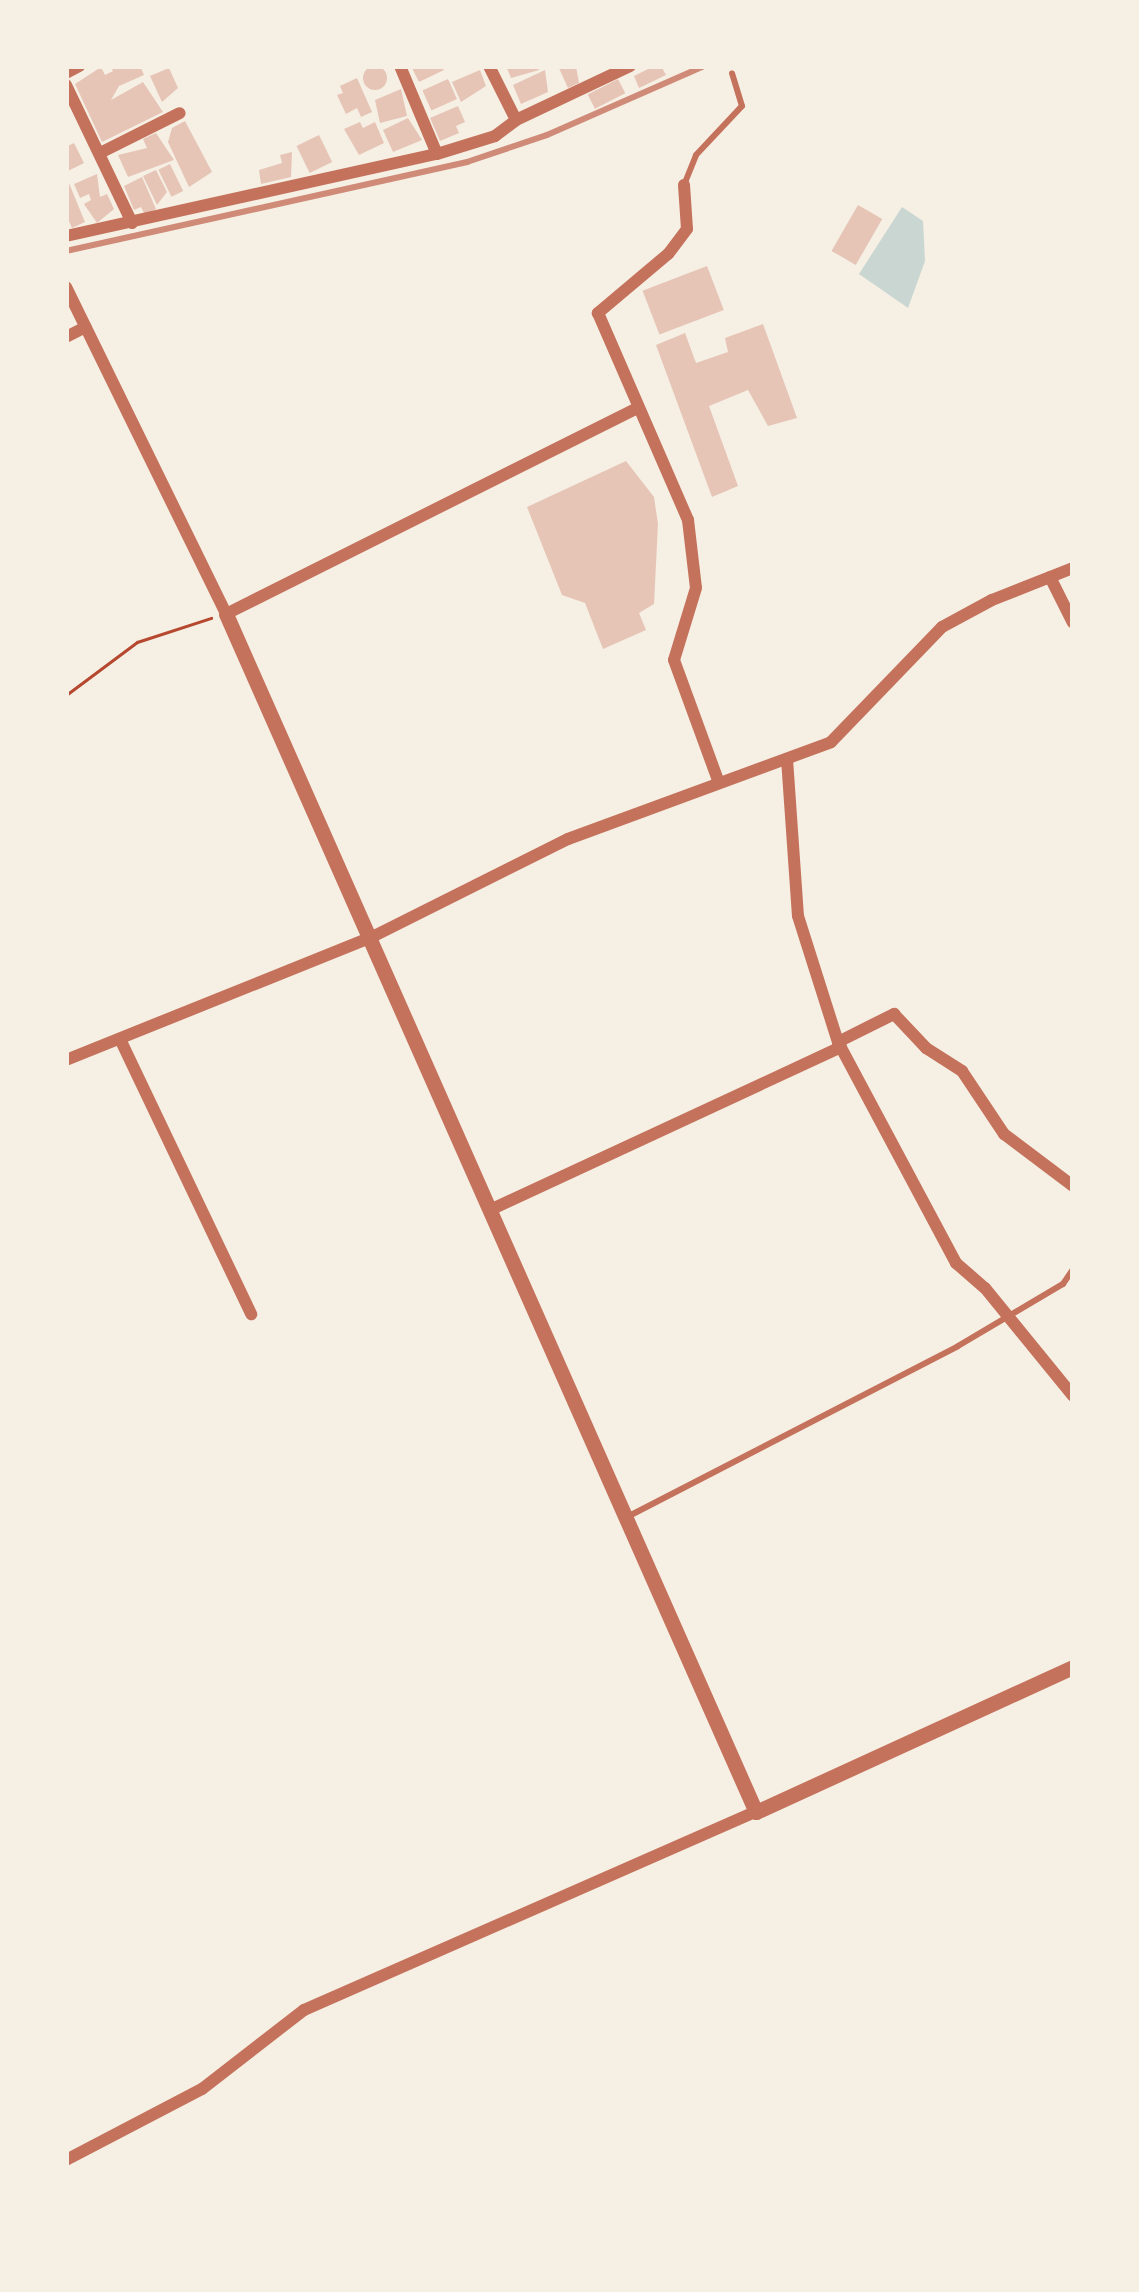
<!DOCTYPE html>
<html>
<head>
<meta charset="utf-8">
<style>
  body { margin:0 }
  #map { position:relative; width:1139px; height:2292px; overflow:hidden; background:#f6efe4; font-family:"Sofia Sans Condensed",sans-serif }
  div>[style] { position:absolute }
  [style*='--x'] { left:calc(var(--x)*1px); top:calc(var(--y)*1px); width:calc(var(--w)*1px); rotate:calc(var(--a)*1deg) }
  .water>* { inset:0; background:#c9d6d2 }
  .building>* { inset:0; background:#e6c5b7; transform-origin:0 0 }
  .round { border-radius:50% }
  .path>* { height:3px; margin:-1.5px; padding:0 1.5px; transform-origin:1.5px; border-radius:1.5px; background:#b5482f }
  .service>* { height:6px; margin:-3px; padding:0 3px; transform-origin:3px; border-radius:3px; background:#c5725c }
  .minor>* { height:12px; margin:-6px; padding:0 6px; transform-origin:6px; border-radius:6px; background:#c5725c }
  .tertiary>* { height:15px; margin:-7.5px; padding:0 7.5px; transform-origin:7.5px; border-radius:7.5px; background:#c5725c }
  .rail>* { height:6px; margin:-3px; padding:0 3px; transform-origin:3px; border-radius:3px; background:#cf8b77 }
  span { translate:-50% -50%; white-space:nowrap; text-align:center; line-height:1.15; -webkit-text-stroke:10px #f6efe4; paint-order:stroke }
  .frame { position:absolute; inset:0; border:69px solid #f6efe4; pointer-events:none }
</style>
</head>
<body>
<div id="map">
  <div class="water">
    <i style="clip-path:polygon(902px 207px,923px 221px,925px 261px,908px 308px,859px 274px)"></i>
  </div>
  <div class="building">
    <i style="clip-path:polygon(110px 66px,140px 66px,144px 75px,119px 86px,111px 100px,143px 82px,163px 112px,102px 142px,75px 84px,101px 67px,105px 75px,113px 71px)"></i>
    <i style="clip-path:polygon(411px 66px,442px 66px,444px 70px,419px 82px)"></i>
    <i style="clip-path:polygon(506px 66px,537px 66px,539px 70px,511px 78px)"></i>
    <i style="clip-path:polygon(558px 66px,576px 66px,579px 83px,568px 88px)"></i>
    <i style="clip-path:polygon(654px 66px,661px 66px,666px 75px,639px 88px,634px 76px)"></i>
    <i class="round" style="left:363px;top:66px;width:24px;height:24px"></i>
    <i style="clip-path:polygon(169px 68px,178px 88px,162px 102px,150px 76px)"></i>
    <i style="clip-path:polygon(480px 70px,486px 86px,461px 102px,452px 82px)"></i>
    <i style="clip-path:polygon(545px 70px,548px 92px,521px 104px,513px 85px)"></i>
    <i style="clip-path:polygon(357px 78px,372px 112px,361px 117px,357px 108px,346px 114px,337px 95px,343px 93px,340px 86px)"></i>
    <i style="left:448px;top:79px;width:22px;height:28px;rotate:66deg"></i>
    <i style="left:618px;top:79px;width:16px;height:34px;rotate:63deg"></i>
    <i style="clip-path:polygon(401px 89px,407px 116px,380px 123px,375px 100px)"></i>
    <i style="clip-path:polygon(458px 106px,465px 122px,456px 126px,459px 133px,440px 141px,430px 118px)"></i>
    <i style="clip-path:polygon(408px 118px,422px 140px,393px 152px,383px 130px)"></i>
    <i style="clip-path:polygon(185px 121px,212px 172px,189px 187px,168px 142px,172px 128px)"></i>
    <i style="clip-path:polygon(360px 122px,363px 128px,375px 122px,384px 143px,359px 155px,344px 129px)"></i>
    <i style="clip-path:polygon(156px 133px,174px 160px,128px 177px,118px 155px,147px 148px,143px 139px)"></i>
    <i style="left:319px;top:135px;width:30px;height:25px;rotate:64deg"></i>
    <i style="clip-path:polygon(74px 143px,84px 163px,66px 172px,66px 147px)"></i>
    <i style="clip-path:polygon(292px 152px,291px 177px,261px 184px,259px 170px,282px 163px,280px 155px)"></i>
    <i style="left:170px;top:164px;width:30px;height:13px;rotate:64deg"></i>
    <i style="clip-path:polygon(156px 170px,167px 192px,157px 205px,143px 176px)"></i>
    <i style="clip-path:polygon(97px 174px,100px 197px,107px 194px,114px 209px,97px 223px,84px 204px,91px 200px,89px 194px,80px 198px,74px 184px)"></i>
    <i style="clip-path:polygon(66px 176px,85px 222px,72px 228px,66px 215px)"></i>
    <i style="clip-path:polygon(142px 177px,156px 209px,145px 215px,141px 207px,134px 210px,124px 186px)"></i>
    <i style="left:858px;top:205px;width:28px;height:53px;rotate:30deg"></i>
    <i style="left:707px;top:266px;width:47px;height:69px;rotate:69deg"></i>
    <i style="clip-path:polygon(763px 324px,797px 418px,768px 426px,748px 390px,709px 406px,738px 486px,712px 497px,656px 345px,685px 333px,696px 363px,728px 352px,725px 338px)"></i>
    <i style="clip-path:polygon(626px 461px,654px 497px,658px 524px,654px 604px,639px 613px,646px 630px,603px 649px,585px 603px,562px 595px,527px 507px)"></i>
  </div>
  <div class="path">
    <i style="--x:66;--y:695;--w:89;--a:-36.7"></i>
    <i style="--x:137;--y:642;--w:78;--a:-18"></i>
  </div>
  <div class="service">
    <i style="--x:684;--y:185;--w:32;--a:-68"></i>
    <i style="--x:696;--y:155;--w:67;--a:-46.8"></i>
    <i style="--x:742;--y:106;--w:34;--a:-107"></i>
    <i style="--x:629;--y:1516;--w:370;--a:-27.3"></i>
    <i style="--x:958;--y:1346;--w:122;--a:-30.6"></i>
    <i style="--x:1063;--y:1284;--w:18;--a:-56"></i>
  </div>
  <div class="minor">
    <i style="--x:400;--y:66;--w:95;--a:67.2"></i>
    <i style="--x:489;--y:66;--w:60;--a:63.4"></i>
    <i style="--x:66;--y:73;--w:15;--a:-28"></i>
    <i style="--x:66;--y:85;--w:153;--a:64.4"></i>
    <i style="--x:100;--y:153;--w:89;--a:-26.6"></i>
    <i style="--x:684;--y:185;--w:44;--a:86.1"></i>
    <i style="--x:687;--y:229;--w:31;--a:127"></i>
    <i style="--x:668;--y:254;--w:92;--a:139.9"></i>
    <i style="--x:598;--y:313;--w:226;--a:66.5"></i>
    <i style="--x:688;--y:520;--w:68;--a:83.3"></i>
    <i style="--x:696;--y:588;--w:75;--a:107"></i>
    <i style="--x:674;--y:660;--w:131;--a:69.9"></i>
    <i style="--x:66;--y:236;--w:380;--a:-12.5"></i>
    <i style="--x:437;--y:154;--w:61;--a:-17.2"></i>
    <i style="--x:495;--y:136;--w:26;--a:-37"></i>
    <i style="--x:516;--y:120;--w:126;--a:-25.3"></i>
    <i style="--x:66;--y:287;--w:364;--a:63.9"></i>
    <i style="--x:226;--y:614;--w:461;--a:-26.6"></i>
    <i style="--x:66;--y:337;--w:22;--a:-27"></i>
    <i style="--x:1050;--y:577;--w:51;--a:63.4"></i>
    <i style="--x:787;--y:759;--w:157;--a:86"></i>
    <i style="--x:798;--y:916;--w:132;--a:72.4"></i>
    <i style="--x:838;--y:1042;--w:251;--a:61.9"></i>
    <i style="--x:956;--y:1263;--w:38;--a:41"></i>
    <i style="--x:985;--y:1288;--w:139;--a:50.8"></i>
    <i style="--x:120;--y:1039;--w:305;--a:64.5"></i>
    <i style="--x:838;--y:1042;--w:63;--a:-26.6"></i>
    <i style="--x:894;--y:1014;--w:47;--a:46.7"></i>
    <i style="--x:926;--y:1048;--w:43;--a:32.6"></i>
    <i style="--x:962;--y:1071;--w:76;--a:56.3"></i>
    <i style="--x:1004;--y:1134;--w:86;--a:37"></i>
    <i style="--x:66;--y:1060;--w:328;--a:-21.9"></i>
    <i style="--x:370;--y:938;--w:221;--a:-26.6"></i>
    <i style="--x:568;--y:839;--w:280;--a:-20.2"></i>
    <i style="--x:831;--y:742;--w:160;--a:-46"></i>
    <i style="--x:942;--y:627;--w:57;--a:-28.4"></i>
    <i style="--x:992;--y:600;--w:87;--a:-21.6"></i>
    <i style="--x:490;--y:1210;--w:387;--a:-24.9"></i>
    <i style="--x:66;--y:2160;--w:153;--a:-27.6"></i>
    <i style="--x:202;--y:2089;--w:129;--a:-37.8"></i>
    <i style="--x:304;--y:2010;--w:493;--a:-23.7"></i>
  </div>
  <div class="tertiary">
    <i style="--x:226;--y:614;--w:1310;--a:66.14"></i>
    <i style="--x:756;--y:1812;--w:349;--a:-24.6"></i>
  </div>
  <div class="rail">
    <i style="--x:66;--y:251;--w:411;--a:-12.5"></i>
    <i style="--x:467;--y:162;--w:84;--a:-18.6"></i>
    <i style="--x:547;--y:135;--w:171;--a:-23.7"></i>
  </div>
  <div class="frame"></div>
</div>
</body>
</html>
